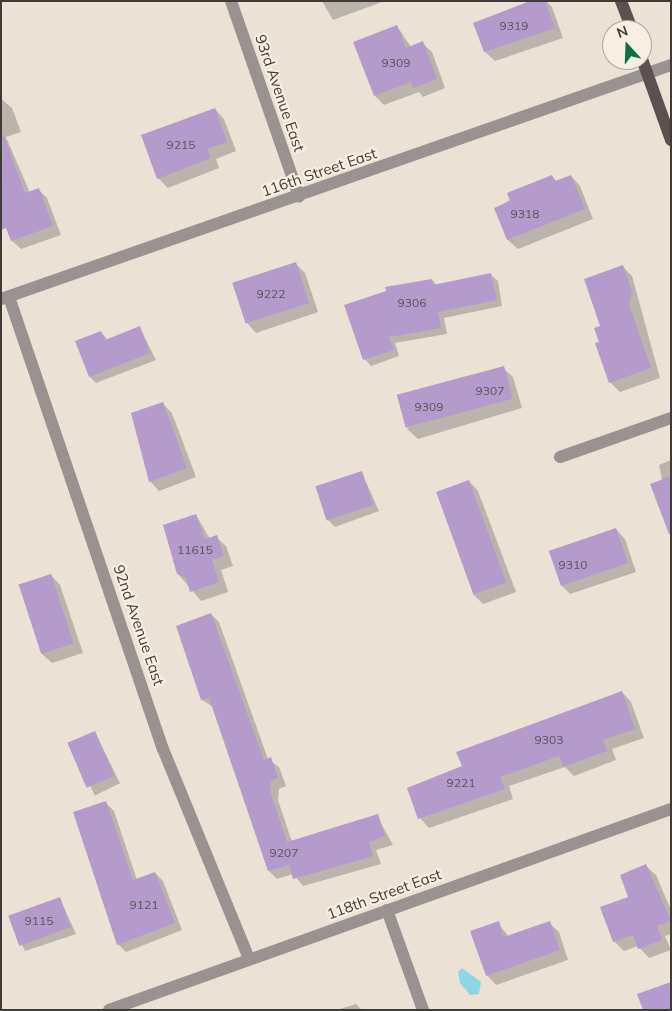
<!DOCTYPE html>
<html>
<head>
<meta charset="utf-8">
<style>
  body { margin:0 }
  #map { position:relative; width:672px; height:1011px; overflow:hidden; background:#ebe2d5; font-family:Mulish,sans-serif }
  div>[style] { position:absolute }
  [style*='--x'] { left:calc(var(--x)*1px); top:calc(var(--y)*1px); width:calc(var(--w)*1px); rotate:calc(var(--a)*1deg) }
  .water>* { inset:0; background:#8dd6e2 }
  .shadow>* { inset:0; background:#0003; transform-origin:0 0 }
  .building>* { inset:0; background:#b59bcb; transform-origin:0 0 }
  .minor>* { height:12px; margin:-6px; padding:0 6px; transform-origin:6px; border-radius:6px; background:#999291 }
  .major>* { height:12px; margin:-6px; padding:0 6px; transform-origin:6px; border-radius:6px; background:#5d514f }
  span { translate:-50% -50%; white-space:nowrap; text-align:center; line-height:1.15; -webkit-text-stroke:4px #f8efe2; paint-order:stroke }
  .number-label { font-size:12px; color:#5c535b }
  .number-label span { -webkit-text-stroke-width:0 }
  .street-label { font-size:15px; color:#3f3b36 }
  .frame { position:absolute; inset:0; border:2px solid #3f3b36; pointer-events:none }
  .north { position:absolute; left:602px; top:20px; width:50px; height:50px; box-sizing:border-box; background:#f8efe2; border:1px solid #aea79d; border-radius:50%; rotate:340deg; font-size:14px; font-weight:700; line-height:20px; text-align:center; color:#3f3b36 }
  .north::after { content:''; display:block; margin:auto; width:18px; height:22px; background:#0b7047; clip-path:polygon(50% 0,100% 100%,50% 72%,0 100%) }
</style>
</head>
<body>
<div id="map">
  <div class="water">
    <i style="clip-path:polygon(462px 968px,481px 982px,479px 994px,470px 995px,460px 983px,458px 972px)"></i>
  </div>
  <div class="shadow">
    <i style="clip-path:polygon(322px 1px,382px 1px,382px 2px,333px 20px)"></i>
    <i style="clip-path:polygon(534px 1px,546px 1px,552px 7px,563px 38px,495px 61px,485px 52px,475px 24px)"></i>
    <i style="clip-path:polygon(397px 26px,411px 47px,422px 43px,432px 52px,445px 88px,423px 97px,419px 92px,384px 105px,375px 96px)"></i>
    <i style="clip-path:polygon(1px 99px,12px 108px,21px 132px,6px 137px,30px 193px,38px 189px,47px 198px,61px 235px,21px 249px,12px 241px,1px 214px)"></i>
    <i style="clip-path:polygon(215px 109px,224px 119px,236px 151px,216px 159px,219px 168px,168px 188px,158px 178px)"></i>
    <i style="clip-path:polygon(552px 176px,557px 182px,571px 176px,580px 186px,593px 219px,518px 249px,508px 240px,496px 208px)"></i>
    <i style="clip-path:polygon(295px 263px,305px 273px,318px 312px,256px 333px,247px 323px)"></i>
    <i style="clip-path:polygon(622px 266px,632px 276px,660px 378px,620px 392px,610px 382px,601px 342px)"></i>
    <i style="clip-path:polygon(491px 275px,498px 281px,502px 306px,444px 318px,447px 334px,395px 343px,399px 356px,371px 366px,365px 359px,387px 292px,432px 280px,437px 285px)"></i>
    <i style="clip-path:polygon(140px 328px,156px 360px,96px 383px,90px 377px,101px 332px,108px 340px)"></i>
    <i style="clip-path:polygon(503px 368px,513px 377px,522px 408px,418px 439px,408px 430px,399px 399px)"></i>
    <i style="clip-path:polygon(162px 403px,172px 413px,196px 477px,159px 491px,150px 481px)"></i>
    <i style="clip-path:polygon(671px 460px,671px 523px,659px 465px)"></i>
    <i style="clip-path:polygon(362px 473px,379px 511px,335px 527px,328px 520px)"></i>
    <i style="clip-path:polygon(469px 481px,478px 491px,516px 592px,483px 604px,473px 594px)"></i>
    <i style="clip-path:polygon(196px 515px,210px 539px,216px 537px,226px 546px,233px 566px,221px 570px,228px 592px,201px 601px,178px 574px)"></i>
    <i style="clip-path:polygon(616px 529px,625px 539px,636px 572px,570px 594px,561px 585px,549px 551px)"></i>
    <i style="clip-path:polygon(51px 575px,60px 585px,83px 653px,52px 663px,42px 654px,19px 585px)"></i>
    <i style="clip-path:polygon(211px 614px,219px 622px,268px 759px,279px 767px,286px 786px,279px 789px,278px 800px,292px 842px,377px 816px,393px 845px,376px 850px,381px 864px,303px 886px,293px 874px,277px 879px,269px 871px,213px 707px,202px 700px)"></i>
    <i style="clip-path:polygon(622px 692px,631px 702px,644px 738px,612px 749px,616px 760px,574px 776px,565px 767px,509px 786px,513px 799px,429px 828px,420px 818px,463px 767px)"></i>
    <i style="left:95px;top:732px;width:57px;height:28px;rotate:64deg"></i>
    <i style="clip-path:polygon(106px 803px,114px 811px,137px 880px,155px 873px,163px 881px,182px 930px,126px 952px,118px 944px)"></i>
    <i style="clip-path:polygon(646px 866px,656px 875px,671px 910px,671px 934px,665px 936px,671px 950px,649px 958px,638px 946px,624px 951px,614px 941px)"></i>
    <i style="clip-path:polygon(60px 899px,76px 934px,25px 951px,9px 916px)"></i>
    <i style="clip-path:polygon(498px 923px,509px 937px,549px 923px,559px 932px,568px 960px,496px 985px,487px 975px)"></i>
    <i style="clip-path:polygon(356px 1004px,362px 1010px,337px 1010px)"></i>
  </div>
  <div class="building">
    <i style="clip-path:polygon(530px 1px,545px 1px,555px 28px,484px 52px,473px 23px)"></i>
    <i style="clip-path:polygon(397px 25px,406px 48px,423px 41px,437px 79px,413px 88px,411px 82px,374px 96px,353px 42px)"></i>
    <i style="clip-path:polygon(215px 108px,227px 142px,207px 149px,211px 158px,157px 179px,141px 135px)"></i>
    <i style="clip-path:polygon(3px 133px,25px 193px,39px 188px,53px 226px,11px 241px,6px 228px,1px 230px)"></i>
    <i style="clip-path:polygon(552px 175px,555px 181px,571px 175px,585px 209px,507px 240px,494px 208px,510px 201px,507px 193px)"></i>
    <i style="left:296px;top:262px;width:43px;height:67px;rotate:72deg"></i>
    <i style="clip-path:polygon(623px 265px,632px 292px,629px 304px,651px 368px,609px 383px,595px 343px,599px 342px,594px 328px,600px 326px,584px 279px)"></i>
    <i style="clip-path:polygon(491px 273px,497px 300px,438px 312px,441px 328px,389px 337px,394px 350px,363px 360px,344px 305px,386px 291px,385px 287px,432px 279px,433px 285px)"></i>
    <i style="clip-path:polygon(140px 326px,150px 353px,89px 377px,75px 341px,101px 331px,105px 340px)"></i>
    <i style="left:504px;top:366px;width:34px;height:111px;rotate:75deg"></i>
    <i style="clip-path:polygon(163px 402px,187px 468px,149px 482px,131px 413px)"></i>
    <i style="left:362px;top:471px;width:36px;height:49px;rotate:72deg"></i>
    <i style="clip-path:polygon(671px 476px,671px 534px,669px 534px,650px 484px)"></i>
    <i style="left:469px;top:480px;width:109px;height:35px;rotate:70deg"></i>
    <i style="clip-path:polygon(196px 514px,205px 539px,217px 535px,224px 556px,212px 560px,219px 582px,190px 592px,186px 578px,177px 574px,163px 525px)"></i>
    <i style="left:616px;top:528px;width:37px;height:71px;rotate:71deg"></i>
    <i style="left:51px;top:574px;width:73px;height:34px;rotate:72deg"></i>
    <i style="clip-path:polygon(211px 613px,264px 760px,271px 757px,278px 778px,271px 781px,270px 791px,287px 842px,378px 814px,385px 836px,369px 842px,373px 856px,293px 879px,289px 865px,268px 871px,209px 698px,201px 700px,176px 626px)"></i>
    <i style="clip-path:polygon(622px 691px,635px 729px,603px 740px,607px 751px,563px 767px,559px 756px,500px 777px,505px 789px,418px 819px,407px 788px,462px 766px,456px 752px)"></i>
    <i style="left:95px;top:731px;width:49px;height:30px;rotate:67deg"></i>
    <i style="clip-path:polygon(106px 801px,133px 880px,155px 872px,175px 923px,117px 945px,73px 812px)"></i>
    <i style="clip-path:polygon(646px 864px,671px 921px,657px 926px,662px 940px,638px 949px,633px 935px,613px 942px,600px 907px,628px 897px,620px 875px)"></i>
    <i style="left:60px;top:897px;width:32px;height:55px;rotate:70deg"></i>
    <i style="clip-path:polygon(499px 921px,504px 937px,550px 921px,560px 950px,486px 976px,470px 931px)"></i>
    <i style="clip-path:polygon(671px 982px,671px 1010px,643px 1010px,637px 994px)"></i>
  </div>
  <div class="minor">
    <i style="--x:231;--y:1;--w:207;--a:70.8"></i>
    <i style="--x:9;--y:297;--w:478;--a:71.2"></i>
    <i style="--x:163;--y:749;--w:227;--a:67.7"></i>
    <i style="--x:1;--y:299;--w:710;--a:-19.25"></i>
    <i style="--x:560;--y:457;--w:118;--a:-19.4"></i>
    <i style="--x:387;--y:910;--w:106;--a:70.2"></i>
    <i style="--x:109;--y:1010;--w:597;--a:-19.68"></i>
  </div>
  <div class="major">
    <i style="--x:621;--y:1;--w:31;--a:69"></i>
    <i style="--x:642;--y:59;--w:86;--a:70.3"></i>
  </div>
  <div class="number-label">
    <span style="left:514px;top:26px">9319</span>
    <span style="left:396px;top:63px">9309</span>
    <span style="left:181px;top:145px">9215</span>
    <span style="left:525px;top:214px">9318</span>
    <span style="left:271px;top:294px">9222</span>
    <span style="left:412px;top:303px">9306</span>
    <span style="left:490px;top:391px">9307</span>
    <span style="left:429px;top:407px">9309</span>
    <span style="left:195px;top:550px">11615</span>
    <span style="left:573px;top:565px">9310</span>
    <span style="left:549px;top:740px">9303</span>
    <span style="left:461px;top:783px">9221</span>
    <span style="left:284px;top:853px">9207</span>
    <span style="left:144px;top:905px">9121</span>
    <span style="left:39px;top:921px">9115</span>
  </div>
  <div class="street-label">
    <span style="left:280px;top:93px;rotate:71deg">93rd Avenue East</span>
    <span style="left:319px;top:172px;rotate:-19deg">116th Street East</span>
    <span style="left:139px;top:625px;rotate:71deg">92nd Avenue East</span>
    <span style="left:384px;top:894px;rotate:-20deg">118th Street East</span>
  </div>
  <div class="frame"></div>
  <div class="north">N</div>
</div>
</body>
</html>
